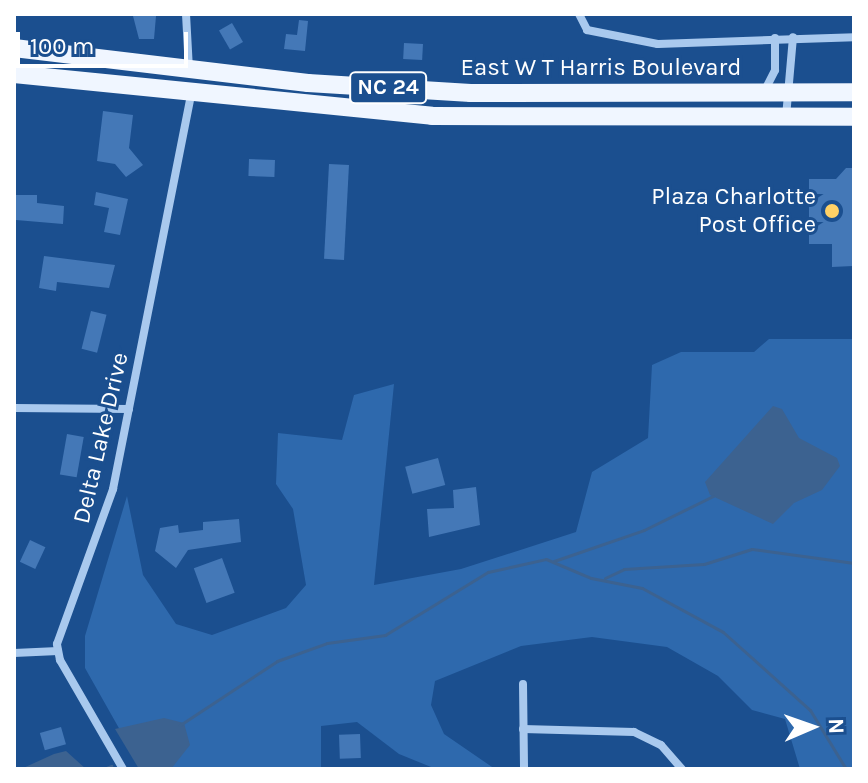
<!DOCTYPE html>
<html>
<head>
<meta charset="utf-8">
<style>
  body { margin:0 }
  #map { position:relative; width:868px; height:783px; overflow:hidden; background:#1b4f8f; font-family:Karla,sans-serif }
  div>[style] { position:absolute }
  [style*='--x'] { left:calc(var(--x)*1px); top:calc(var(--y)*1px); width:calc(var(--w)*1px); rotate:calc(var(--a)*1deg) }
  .green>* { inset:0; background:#2e69ad }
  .water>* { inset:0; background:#3c6290 }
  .stream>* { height:3px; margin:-1.5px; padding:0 1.5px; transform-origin:1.5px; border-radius:1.5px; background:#3c6290 }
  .building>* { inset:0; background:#4478b7; transform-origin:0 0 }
  .street>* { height:8px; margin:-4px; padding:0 4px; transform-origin:4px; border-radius:4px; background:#a9c9ee }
  .primary>* { height:18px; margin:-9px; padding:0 9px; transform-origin:9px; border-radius:9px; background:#f0f6ff }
  .dots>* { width:22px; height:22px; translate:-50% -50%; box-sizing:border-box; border:4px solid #1b4f8f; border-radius:50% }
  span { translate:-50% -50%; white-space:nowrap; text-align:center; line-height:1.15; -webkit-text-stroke:6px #1b4f8f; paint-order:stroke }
  .shield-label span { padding:2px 6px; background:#1b4f8f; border:2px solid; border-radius:6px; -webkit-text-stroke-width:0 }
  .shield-label { font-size:22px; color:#fff; font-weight:700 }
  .street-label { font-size:24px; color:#fff }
  .poi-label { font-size:24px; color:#fff }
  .right { translate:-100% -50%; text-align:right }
  .frame { position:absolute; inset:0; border:16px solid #fff; pointer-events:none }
  .north { position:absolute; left:772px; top:687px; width:80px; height:80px; -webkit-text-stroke:6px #1b4f8f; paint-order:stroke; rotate:88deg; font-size:22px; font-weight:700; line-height:32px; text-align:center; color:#fff }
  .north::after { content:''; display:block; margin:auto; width:28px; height:36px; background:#fff; clip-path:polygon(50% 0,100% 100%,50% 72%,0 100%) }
  .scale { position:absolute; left:16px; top:32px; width:172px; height:36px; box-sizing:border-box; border:4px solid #fff; border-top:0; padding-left:10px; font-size:24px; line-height:28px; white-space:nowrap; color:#fff; -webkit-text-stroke:6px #1b4f8f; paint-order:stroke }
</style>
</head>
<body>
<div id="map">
  <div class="green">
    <i style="clip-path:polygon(769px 339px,854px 339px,854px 769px,800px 769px,785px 719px,752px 710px,718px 676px,667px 647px,592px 637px,521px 646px,435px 681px,431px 705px,444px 734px,495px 769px,436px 769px,399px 754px,357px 722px,321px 726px,321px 769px,142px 769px,85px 668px,85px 636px,127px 496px,143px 575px,176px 624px,212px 635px,286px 608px,306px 585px,293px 509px,276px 484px,278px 433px,342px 440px,354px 395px,394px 384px,374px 585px,461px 569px,576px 532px,592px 472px,648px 438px,652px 365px,681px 352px,754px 352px)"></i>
  </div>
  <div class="water">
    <i style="clip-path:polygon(773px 406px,782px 409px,799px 438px,837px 458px,840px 466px,822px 490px,794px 503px,773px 524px,710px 495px,705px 482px)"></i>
    <i style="clip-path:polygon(164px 718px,184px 723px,190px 745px,171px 769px,139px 769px,115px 729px)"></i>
    <i style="clip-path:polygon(66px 751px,86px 769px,21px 769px,54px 754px)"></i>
  </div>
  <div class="stream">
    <i style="--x:554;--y:561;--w:95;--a:-19"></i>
    <i style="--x:644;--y:530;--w:77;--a:-26.2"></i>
    <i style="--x:605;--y:578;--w:21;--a:-25"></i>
    <i style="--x:624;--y:569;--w:80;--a:-3.6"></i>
    <i style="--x:704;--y:564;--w:50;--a:-17.4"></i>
    <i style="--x:752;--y:549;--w:103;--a:7.8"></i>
    <i style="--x:180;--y:725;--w:116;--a:-33.4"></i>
    <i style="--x:277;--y:661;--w:53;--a:-19.8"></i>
    <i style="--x:327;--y:643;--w:59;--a:-7.9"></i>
    <i style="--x:385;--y:635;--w:121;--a:-31.5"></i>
    <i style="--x:488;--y:572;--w:59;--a:-12.6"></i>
    <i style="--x:546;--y:559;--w:49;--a:22.9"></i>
    <i style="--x:591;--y:578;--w:52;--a:11.1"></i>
    <i style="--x:642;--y:588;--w:92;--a:28.5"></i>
    <i style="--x:723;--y:632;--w:117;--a:41.9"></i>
    <i style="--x:810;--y:710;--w:69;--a:58.6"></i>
    <i style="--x:104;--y:769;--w:8;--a:-23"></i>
  </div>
  <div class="building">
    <i style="clip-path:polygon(133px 16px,156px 16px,154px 39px,139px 39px)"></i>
    <i style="clip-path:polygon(299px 20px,308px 21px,305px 51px,284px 49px,286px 34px,297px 35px)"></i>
    <i style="left:232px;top:23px;width:22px;height:15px;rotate:60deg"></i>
    <i style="left:404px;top:43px;width:19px;height:16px;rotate:3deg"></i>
    <i style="clip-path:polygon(103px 111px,133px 115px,129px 148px,143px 165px,126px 177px,115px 164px,97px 161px)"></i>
    <i style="left:249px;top:159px;width:26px;height:17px;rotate:2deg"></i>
    <i style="left:329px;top:164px;width:20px;height:95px;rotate:3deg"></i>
    <i style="clip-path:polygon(846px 168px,854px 168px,853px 266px,832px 267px,832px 244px,809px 244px,809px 179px,836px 179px)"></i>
    <i style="clip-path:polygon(96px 192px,128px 199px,120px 235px,104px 232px,109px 208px,94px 205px)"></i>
    <i style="clip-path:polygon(15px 195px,37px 195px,37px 203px,64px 206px,63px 224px,16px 220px)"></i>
    <i style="clip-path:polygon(44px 256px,115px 265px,109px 288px,57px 282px,56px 291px,39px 288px)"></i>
    <i style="left:91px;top:311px;width:16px;height:39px;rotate:14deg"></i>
    <i style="left:67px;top:434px;width:17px;height:41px;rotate:10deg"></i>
    <i style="left:438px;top:458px;width:28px;height:34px;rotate:75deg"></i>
    <i style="clip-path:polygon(476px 487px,480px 525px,429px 537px,427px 509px,454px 508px,453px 490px)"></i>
    <i style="clip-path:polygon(239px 519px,241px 542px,188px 550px,176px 568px,155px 551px,160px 528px,178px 525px,179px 533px,203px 530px,203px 522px)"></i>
    <i style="left:30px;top:540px;width:17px;height:24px;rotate:25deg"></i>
    <i style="left:222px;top:558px;width:37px;height:30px;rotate:70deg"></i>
    <i style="left:61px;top:727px;width:18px;height:22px;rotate:74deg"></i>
    <i style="left:360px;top:734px;width:24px;height:21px;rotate:88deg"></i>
  </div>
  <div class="street">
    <i style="--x:186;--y:14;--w:55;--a:86.9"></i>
    <i style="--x:579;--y:14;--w:18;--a:63"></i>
    <i style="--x:587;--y:30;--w:72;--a:11.2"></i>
    <i style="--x:658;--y:44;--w:196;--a:-2"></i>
    <i style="--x:765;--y:90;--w:22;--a:-63"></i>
    <i style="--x:775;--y:70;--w:32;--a:-90"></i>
    <i style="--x:786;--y:117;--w:80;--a:-85"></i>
    <i style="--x:14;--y:408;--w:115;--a:0.5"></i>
    <i style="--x:14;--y:653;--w:44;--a:-2.6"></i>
    <i style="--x:523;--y:684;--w:85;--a:89.3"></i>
    <i style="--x:523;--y:729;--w:111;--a:1.5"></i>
    <i style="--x:634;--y:732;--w:30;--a:26"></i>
    <i style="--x:661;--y:745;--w:32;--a:49"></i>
    <i style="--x:123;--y:769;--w:126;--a:-120"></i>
    <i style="--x:60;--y:660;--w:16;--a:-101"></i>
    <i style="--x:57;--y:644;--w:165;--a:-70.1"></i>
    <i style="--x:113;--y:489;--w:401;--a:-78.8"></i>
  </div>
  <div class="primary">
    <i style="--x:14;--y:48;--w:296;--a:6.8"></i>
    <i style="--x:308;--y:83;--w:163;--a:3.5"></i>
    <i style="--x:471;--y:93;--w:383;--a:-0.1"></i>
    <i style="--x:14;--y:74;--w:420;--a:5.7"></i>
    <i style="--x:432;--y:116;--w:422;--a:0.1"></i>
  </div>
  <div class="dots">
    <i style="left:832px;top:211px;background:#ffd166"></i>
  </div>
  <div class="shield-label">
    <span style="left:388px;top:88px">NC 24</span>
  </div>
  <div class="street-label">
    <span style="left:601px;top:68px">East W T Harris Boulevard</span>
    <span style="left:101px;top:438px;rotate:-77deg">Delta Lake Drive</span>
  </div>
  <div class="poi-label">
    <span class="right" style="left:816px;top:211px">Plaza Charlotte<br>Post Office</span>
  </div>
  <div class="frame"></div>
  <div class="north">N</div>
  <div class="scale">100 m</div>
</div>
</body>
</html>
